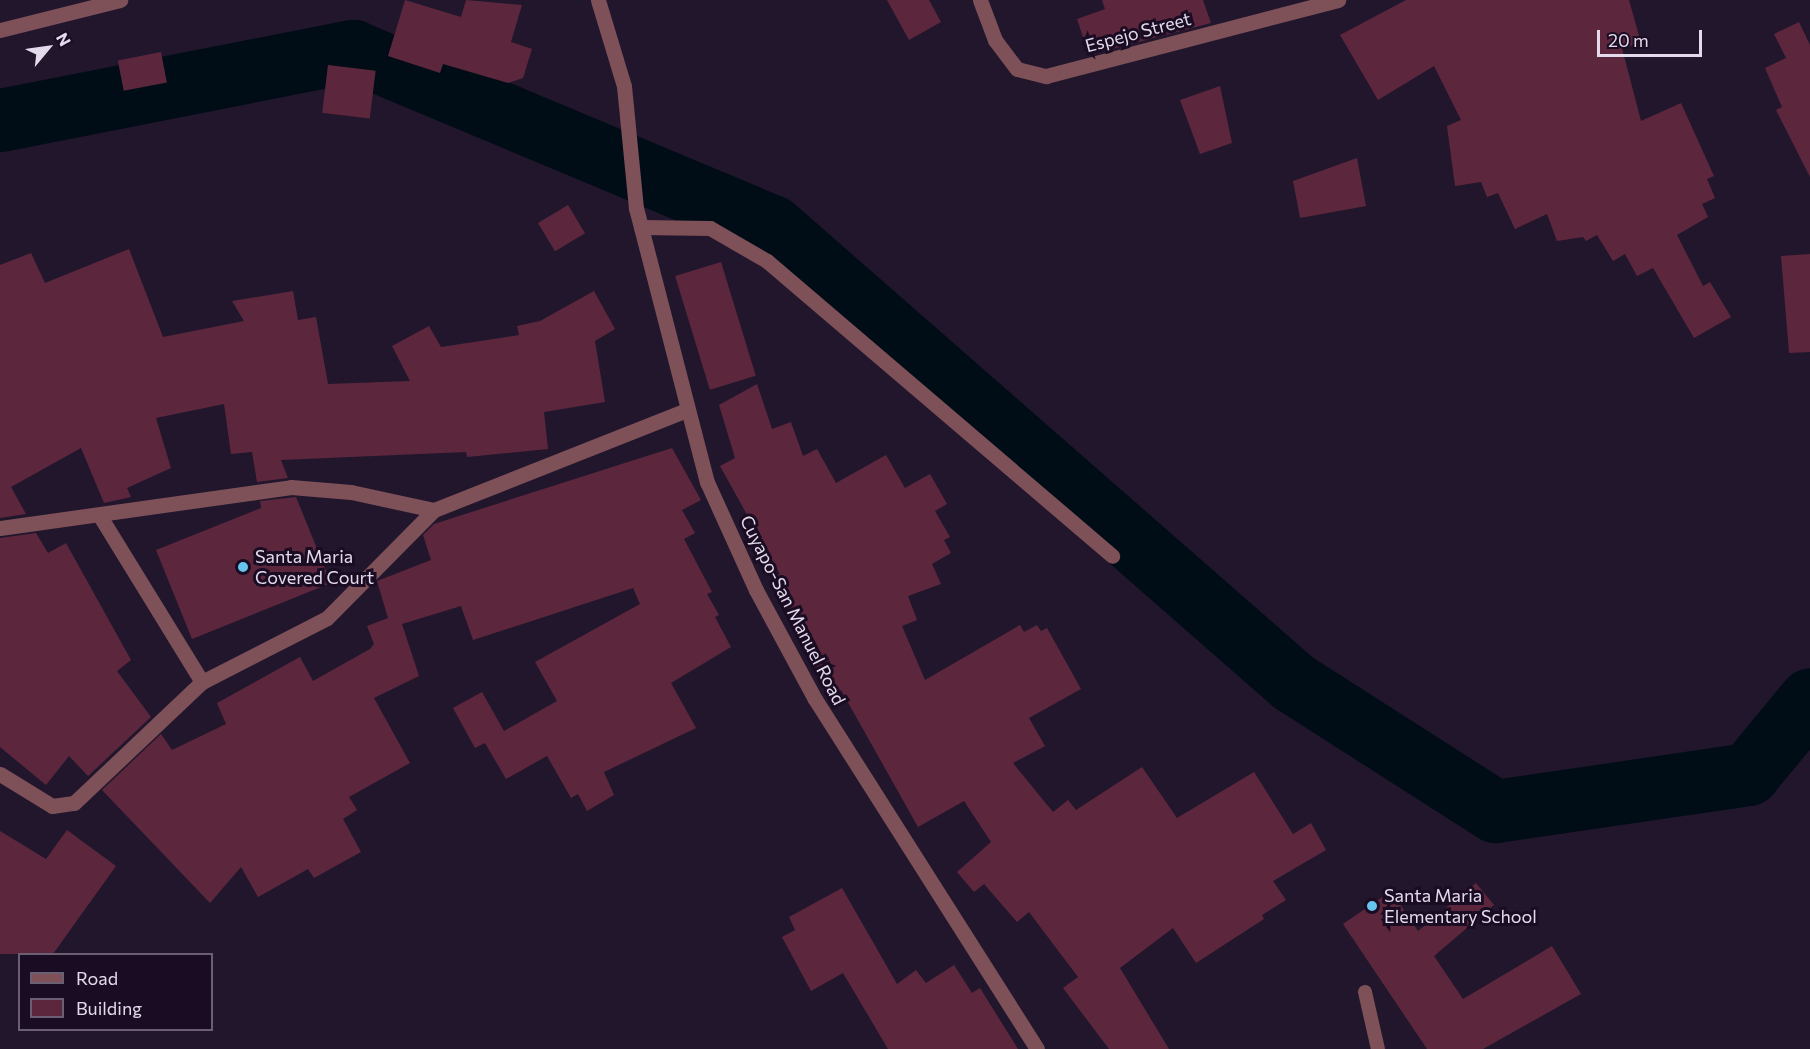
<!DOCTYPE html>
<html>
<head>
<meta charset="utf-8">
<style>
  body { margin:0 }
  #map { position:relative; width:1810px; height:1049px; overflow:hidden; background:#22162d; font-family:Commissioner,sans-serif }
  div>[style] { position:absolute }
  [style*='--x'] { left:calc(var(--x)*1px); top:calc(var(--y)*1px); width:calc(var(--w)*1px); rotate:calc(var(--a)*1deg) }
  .river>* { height:63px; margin:-31.5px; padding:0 31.5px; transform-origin:31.5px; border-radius:31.5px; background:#000d17 }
  .building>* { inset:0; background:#5c273c; transform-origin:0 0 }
  .service>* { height:14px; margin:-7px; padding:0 7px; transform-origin:7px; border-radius:7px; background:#7e5058 }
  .minor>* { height:15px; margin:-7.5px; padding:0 7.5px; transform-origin:7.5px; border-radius:7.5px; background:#7e5058 }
  .tertiary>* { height:15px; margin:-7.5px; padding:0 7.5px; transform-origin:7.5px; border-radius:7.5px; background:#7e5058 }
  .dots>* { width:16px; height:16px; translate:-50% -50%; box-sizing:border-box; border:3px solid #190c23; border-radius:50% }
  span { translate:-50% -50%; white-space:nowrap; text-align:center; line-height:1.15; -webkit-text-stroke:6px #190c23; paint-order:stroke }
  .street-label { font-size:18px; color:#e3dbeb }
  .poi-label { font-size:18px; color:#e3dbeb }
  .left { translate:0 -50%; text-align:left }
  .legend { position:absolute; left:18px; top:953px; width:195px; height:78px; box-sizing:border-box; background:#190c23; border:2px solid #6a5f73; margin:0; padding:8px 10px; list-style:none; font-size:18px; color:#e3dbeb }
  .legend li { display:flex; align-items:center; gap:12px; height:30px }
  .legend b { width:30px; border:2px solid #6a5f73 }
  .north { position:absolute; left:18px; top:18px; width:60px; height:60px; -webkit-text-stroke:4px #190c23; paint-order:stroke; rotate:61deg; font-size:16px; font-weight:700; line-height:24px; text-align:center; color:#e3dbeb }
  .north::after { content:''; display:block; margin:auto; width:21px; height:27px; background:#e3dbeb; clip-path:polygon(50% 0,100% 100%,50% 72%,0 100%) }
  .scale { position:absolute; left:1597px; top:30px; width:105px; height:27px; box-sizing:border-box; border:3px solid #e3dbeb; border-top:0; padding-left:8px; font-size:18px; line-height:21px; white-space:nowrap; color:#e3dbeb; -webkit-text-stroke:4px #190c23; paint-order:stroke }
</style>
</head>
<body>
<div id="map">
  <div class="river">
    <i style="--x:0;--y:120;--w:360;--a:-11.1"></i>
    <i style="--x:353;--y:51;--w:454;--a:22.7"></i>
    <i style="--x:772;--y:226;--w:692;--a:41.19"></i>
    <i style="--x:1293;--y:682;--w:240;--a:32.6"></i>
    <i style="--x:1495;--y:811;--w:256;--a:-8.3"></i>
    <i style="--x:1748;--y:774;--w:97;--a:-50.4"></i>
  </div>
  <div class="building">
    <i style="clip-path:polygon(405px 0,461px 17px,466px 0,522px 5px,511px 42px,532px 49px,523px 78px,508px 83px,443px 64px,440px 73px,388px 56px)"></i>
    <i style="clip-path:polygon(887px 0,929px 0,941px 22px,909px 40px)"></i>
    <i style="clip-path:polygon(1102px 0,1203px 0,1211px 23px,1089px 55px,1077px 19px,1105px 9px)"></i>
    <i style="clip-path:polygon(1406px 0,1629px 0,1641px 43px,1622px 48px,1641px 121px,1681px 103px,1714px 176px,1707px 179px,1715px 198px,1702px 204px,1708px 217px,1677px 235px,1703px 286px,1710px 282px,1731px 317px,1694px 338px,1653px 268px,1637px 276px,1625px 254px,1613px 261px,1597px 235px,1586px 241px,1583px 237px,1557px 241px,1547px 214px,1515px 229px,1498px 193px,1487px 197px,1481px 182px,1455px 186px,1447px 126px,1461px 120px,1434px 66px,1378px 100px,1340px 35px)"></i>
    <i style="clip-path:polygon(1799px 22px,1810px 45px,1810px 177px,1776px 110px,1782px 107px,1765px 68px,1786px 58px,1774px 34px)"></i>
    <i style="left:161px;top:52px;width:31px;height:44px;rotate:79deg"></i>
    <i style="left:328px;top:65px;width:48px;height:48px;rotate:7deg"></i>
    <i style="clip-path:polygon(1220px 86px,1232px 143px,1200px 154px,1180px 100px)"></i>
    <i style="clip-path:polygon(1357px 158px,1366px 206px,1300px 218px,1293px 181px)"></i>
    <i style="left:568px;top:205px;width:33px;height:35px;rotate:59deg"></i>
    <i style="clip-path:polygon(129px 249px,163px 337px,244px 321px,232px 301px,293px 291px,298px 320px,316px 317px,328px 384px,410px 381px,392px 346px,429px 326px,441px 347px,519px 335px,517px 326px,540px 321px,594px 291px,615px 329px,595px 341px,605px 402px,544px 412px,548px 449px,467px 457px,466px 452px,281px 460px,288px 478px,257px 482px,252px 452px,231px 454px,224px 404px,156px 418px,171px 468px,127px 488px,131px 497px,104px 503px,81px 448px,11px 487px,26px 514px,0 518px,0 265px,31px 253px,45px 283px)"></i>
    <i style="clip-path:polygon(1810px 254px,1810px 352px,1789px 353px,1781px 256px)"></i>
    <i style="left:721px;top:262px;width:119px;height:48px;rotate:73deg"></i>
    <i style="clip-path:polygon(757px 384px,772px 429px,791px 422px,803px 456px,817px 449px,836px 483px,886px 455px,905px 488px,930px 474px,947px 504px,935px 511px,950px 537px,944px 540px,951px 553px,932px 564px,941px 584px,908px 596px,917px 620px,902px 626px,925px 680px,1020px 625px,1024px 632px,1037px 625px,1041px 631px,1047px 628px,1081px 689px,1029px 718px,1045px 746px,1013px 763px,1053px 812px,1068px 800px,1076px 810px,1142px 767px,1177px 818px,1254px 772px,1293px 834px,1311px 823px,1326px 850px,1273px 881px,1286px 900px,1262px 915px,1264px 919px,1196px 963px,1173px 928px,1120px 968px,1169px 1049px,1109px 1049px,1063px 988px,1078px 977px,1029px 912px,1017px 922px,984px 884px,974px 892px,957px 872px,991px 842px,964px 801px,918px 827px,841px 690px,828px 695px,774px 576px,780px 574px,720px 466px,735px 458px,719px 405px)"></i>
    <i style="clip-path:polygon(672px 448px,701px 500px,682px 510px,695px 533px,684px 539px,712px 592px,707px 594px,719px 615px,715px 617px,731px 647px,671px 683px,696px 728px,604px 772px,614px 795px,587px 811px,578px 794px,571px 798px,547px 756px,506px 779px,485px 743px,475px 748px,453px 708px,482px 692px,504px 731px,557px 701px,535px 662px,640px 604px,633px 588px,473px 640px,461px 606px,402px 624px,419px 676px,374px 698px,410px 763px,349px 797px,357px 810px,343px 819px,361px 852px,314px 878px,308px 869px,258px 897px,241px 867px,210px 903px,102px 790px,161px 734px,172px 750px,226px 724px,217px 703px,300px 657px,313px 681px,370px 649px,374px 644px,367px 626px,388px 618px,377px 581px,431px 560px,423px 535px,434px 524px)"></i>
    <i style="clip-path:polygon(296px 497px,331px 583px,192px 639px,156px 550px,261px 508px,260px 501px)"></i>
    <i style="clip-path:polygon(36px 533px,48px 553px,66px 543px,131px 660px,117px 671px,151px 717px,88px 776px,69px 756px,46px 785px,0 747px,0 538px)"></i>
    <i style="clip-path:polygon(67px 830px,116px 866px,53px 954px,0 954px,0 831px,46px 859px)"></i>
    <i style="clip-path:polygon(1476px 883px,1494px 905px,1434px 956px,1463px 999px,1552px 946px,1581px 994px,1483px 1049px,1427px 1049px,1343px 924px,1391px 891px,1418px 931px)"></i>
    <i style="clip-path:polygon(842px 888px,897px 984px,916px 970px,926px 983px,954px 965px,972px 993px,980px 988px,1018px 1049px,888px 1049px,843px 973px,811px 991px,782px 937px,795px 930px,789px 917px)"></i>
  </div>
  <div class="service">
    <i style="--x:1365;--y:992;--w:58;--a:77.2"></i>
  </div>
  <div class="minor">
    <i style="--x:980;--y:0;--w:43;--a:69.4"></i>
    <i style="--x:995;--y:40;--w:36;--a:53"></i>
    <i style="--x:1017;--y:69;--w:30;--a:14"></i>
    <i style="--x:1046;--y:76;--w:302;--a:-14.6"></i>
    <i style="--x:0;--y:30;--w:124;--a:-14"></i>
    <i style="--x:641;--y:227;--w:69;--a:0.8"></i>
    <i style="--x:710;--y:228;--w:66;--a:30.1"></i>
    <i style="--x:767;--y:261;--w:454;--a:40.5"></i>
    <i style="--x:0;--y:528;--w:294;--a:-8"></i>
    <i style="--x:291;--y:487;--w:60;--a:4.8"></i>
    <i style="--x:351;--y:492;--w:85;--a:12.2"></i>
    <i style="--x:434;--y:510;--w:271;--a:-21.6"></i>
    <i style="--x:202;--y:682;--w:140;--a:-27.1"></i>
    <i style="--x:327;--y:618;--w:152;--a:-45.3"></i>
    <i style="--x:0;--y:774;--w:61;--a:31.6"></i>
    <i style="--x:52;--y:806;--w:22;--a:-8"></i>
    <i style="--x:74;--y:803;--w:176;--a:-43.4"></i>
    <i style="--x:202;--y:682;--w:195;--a:-121.6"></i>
  </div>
  <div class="tertiary">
    <i style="--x:598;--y:0;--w:90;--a:73.2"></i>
    <i style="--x:624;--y:86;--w:123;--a:84.4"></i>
    <i style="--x:636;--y:208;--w:283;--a:75.5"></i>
    <i style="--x:707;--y:482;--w:119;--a:65.6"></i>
    <i style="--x:756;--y:590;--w:124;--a:61.6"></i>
    <i style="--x:815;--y:699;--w:414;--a:57.6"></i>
  </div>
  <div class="dots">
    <i style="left:243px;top:567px;background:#67c4ef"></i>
    <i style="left:1372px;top:906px;background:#67c4ef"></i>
  </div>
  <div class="street-label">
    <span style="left:1138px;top:32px;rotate:-15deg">Espejo Street</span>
    <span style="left:793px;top:610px;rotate:63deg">Cuyapo-San Manuel Road</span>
  </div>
  <div class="poi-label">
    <span class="left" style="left:255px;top:567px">Santa Maria<br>Covered Court</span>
    <span class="left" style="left:1384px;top:906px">Santa Maria<br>Elementary School</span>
  </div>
  <ul class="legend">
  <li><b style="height:8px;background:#7e5058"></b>Road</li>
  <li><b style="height:16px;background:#5c273c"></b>Building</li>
  </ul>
  <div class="north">N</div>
  <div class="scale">20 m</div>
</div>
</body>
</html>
